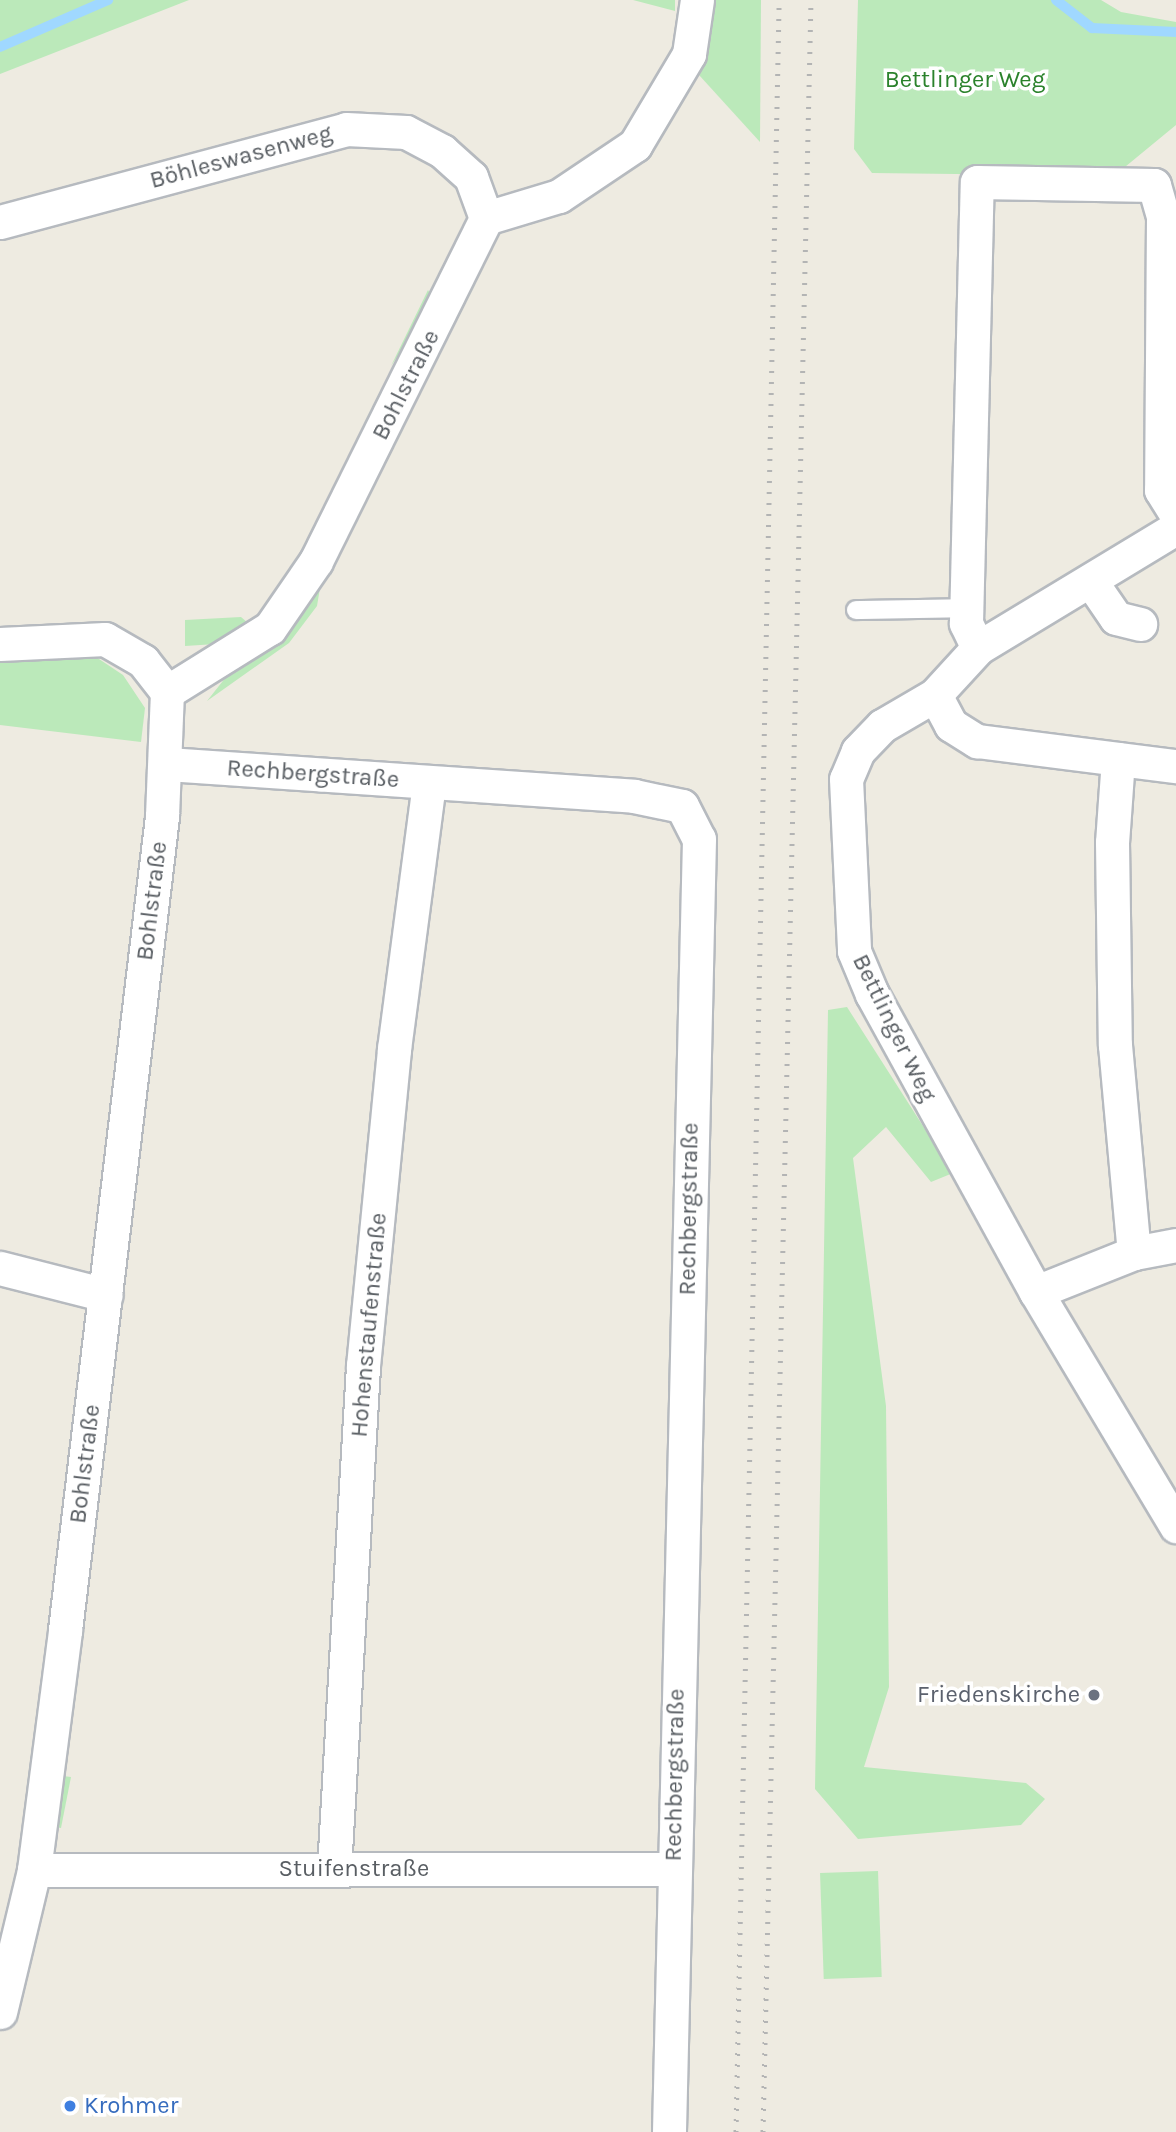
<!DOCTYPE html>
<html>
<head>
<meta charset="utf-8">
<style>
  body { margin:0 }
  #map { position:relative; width:1176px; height:2132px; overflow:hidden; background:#eeebe1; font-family:Karla,sans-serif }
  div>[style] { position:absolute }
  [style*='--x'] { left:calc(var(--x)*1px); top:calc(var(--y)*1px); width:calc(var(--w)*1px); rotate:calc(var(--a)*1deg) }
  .green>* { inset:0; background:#bbe9ba; transform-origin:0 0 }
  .stream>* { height:10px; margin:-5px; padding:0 5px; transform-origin:5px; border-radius:5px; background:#a0d8ff }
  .roads { filter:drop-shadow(2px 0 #b6babf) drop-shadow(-2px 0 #b6babf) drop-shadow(0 2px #b6babf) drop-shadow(0 -2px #b6babf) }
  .service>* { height:18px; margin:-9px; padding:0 9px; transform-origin:9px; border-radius:9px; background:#fff }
  .minor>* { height:33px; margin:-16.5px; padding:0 16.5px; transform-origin:16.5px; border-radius:16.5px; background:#fff }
  .rail>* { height:5px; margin-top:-2.5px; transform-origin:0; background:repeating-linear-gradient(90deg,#b3b4b4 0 2px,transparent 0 11px) }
  .dots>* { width:19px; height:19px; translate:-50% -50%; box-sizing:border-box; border:4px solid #fff; border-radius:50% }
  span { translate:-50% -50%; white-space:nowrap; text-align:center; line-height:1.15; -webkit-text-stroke:7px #fff; paint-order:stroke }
  .park-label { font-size:24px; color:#2b822c }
  .street-label { font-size:24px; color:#595e63 }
  .worship-label { font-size:24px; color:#5b616d }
  .right { translate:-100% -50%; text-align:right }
  .shop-label { font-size:24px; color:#366cbe }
  .left { translate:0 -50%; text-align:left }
</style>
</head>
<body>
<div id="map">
  <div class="green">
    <i style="clip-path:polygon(0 0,189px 0,0 74px)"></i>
    <i style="clip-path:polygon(632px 0,675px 0,675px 11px,633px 0)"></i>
    <i style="clip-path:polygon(714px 0,761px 0,760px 142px,699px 75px)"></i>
    <i style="clip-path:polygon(858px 0,1101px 0,1121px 12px,1176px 22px,1176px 125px,1114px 176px,872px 173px,854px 149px)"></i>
    <i style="clip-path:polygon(428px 290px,434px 301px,391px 366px)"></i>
    <i style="clip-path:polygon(320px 588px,317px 606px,289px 643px,207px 701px,226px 677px,281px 636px)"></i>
    <i style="clip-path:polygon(241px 617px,248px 623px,216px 644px,185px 646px,185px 620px)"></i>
    <i style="clip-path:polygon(96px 657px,123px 675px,145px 708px,141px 742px,0 725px,0 659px)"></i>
    <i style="clip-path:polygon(847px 1007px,953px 1173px,931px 1182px,886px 1127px,853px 1158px,886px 1406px,889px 1687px,864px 1767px,1026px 1783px,1045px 1799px,1021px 1825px,858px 1839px,815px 1789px,828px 1010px)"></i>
    <i style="clip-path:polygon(63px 1776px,71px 1777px,61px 1828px,55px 1827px)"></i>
    <i style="left:878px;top:1871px;width:106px;height:58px;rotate:88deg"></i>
  </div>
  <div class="stream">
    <i style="--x:1056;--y:0;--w:46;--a:37.9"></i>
    <i style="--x:1092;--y:28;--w:84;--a:2.7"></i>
    <i style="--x:0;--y:47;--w:118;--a:-23.5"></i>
  </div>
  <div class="roads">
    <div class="service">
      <i style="--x:856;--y:610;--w:110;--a:-1"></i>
    </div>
    <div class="minor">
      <i style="--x:0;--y:222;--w:358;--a:-15"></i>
      <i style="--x:346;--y:129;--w:60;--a:2.9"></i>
      <i style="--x:406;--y:132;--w:41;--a:27.8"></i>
      <i style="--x:442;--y:151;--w:39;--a:42"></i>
      <i style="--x:471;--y:177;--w:44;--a:69.9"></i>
      <i style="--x:1176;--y:528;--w:232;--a:148.8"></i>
      <i style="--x:978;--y:648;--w:64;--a:132.5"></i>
      <i style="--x:935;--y:695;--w:61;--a:149.7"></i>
      <i style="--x:882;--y:726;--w:35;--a:134"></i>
      <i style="--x:858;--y:751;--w:30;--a:113"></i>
      <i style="--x:846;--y:779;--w:172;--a:87.3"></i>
      <i style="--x:854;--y:951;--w:47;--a:67.3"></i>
      <i style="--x:872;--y:994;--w:340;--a:61.2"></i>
      <i style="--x:1036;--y:1292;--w:273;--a:59.1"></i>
      <i style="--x:1092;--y:583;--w:42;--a:55.6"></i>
      <i style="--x:1116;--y:618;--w:25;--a:14"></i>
      <i style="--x:0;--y:644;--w:105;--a:-2.7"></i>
      <i style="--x:105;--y:639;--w:44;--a:30.1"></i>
      <i style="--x:143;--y:661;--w:39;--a:52"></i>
      <i style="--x:978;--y:648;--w:28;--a:-116"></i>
      <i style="--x:966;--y:623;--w:441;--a:-88.6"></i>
      <i style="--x:977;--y:182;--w:177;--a:1"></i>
      <i style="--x:1154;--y:185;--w:33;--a:74"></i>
      <i style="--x:1163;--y:217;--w:273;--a:90.4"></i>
      <i style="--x:1161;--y:490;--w:28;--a:58"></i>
      <i style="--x:167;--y:692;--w:121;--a:-31.9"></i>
      <i style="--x:270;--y:628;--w:81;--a:-55.5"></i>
      <i style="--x:316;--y:561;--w:383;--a:-63.6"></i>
      <i style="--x:486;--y:218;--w:76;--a:-16.8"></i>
      <i style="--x:559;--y:196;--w:92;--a:-33.9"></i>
      <i style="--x:635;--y:145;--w:106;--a:-59.3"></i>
      <i style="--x:689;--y:54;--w:55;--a:-81.6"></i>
      <i style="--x:935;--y:695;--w:34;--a:62"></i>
      <i style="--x:951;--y:725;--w:31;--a:32"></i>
      <i style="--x:977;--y:741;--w:201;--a:7.2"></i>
      <i style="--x:1118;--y:759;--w:83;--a:94.1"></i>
      <i style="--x:1112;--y:842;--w:203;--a:89.2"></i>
      <i style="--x:1115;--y:1045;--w:209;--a:84.8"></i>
      <i style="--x:167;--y:764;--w:468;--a:3.9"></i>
      <i style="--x:634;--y:796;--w:49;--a:11.8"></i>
      <i style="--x:682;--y:806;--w:37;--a:63"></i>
      <i style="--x:699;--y:839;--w:1293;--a:91.33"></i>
      <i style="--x:0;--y:1268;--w:109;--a:14.3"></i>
      <i style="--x:1036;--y:1292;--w:105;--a:-21.7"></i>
      <i style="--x:1134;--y:1253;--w:43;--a:-10.8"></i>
      <i style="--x:334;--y:1869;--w:504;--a:-86.7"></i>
      <i style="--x:363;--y:1366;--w:319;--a:-84.4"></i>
      <i style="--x:394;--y:1049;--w:268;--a:-82.5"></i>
      <i style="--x:34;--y:1870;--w:639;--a:-0.09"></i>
      <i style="--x:0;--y:2012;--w:146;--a:-76.5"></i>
      <i style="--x:34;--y:1870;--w:242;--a:-82.6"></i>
      <i style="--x:65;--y:1630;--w:820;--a:-83.2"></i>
      <i style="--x:162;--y:816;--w:124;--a:-87.7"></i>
    </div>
  </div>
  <div class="rail">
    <i style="--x:736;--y:2132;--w:2132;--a:-88.84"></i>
    <i style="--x:763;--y:2132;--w:2133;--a:-88.71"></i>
  </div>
  <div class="dots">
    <i style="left:1094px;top:1695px;background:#6b7280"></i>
    <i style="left:70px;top:2106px;background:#3f7fe0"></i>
  </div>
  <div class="park-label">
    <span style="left:965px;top:80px">Bettlinger Weg</span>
  </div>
  <div class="street-label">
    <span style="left:241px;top:157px;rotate:-15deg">Böhleswasenweg</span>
    <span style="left:406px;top:385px;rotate:-63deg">Bohlstraße</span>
    <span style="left:313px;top:774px;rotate:4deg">Rechbergstraße</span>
    <span style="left:152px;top:901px;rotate:-83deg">Bohlstraße</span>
    <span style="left:894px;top:1028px;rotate:64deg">Bettlinger Weg</span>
    <span style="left:689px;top:1209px;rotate:-89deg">Rechbergstraße</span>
    <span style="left:369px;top:1325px;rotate:-85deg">Hohenstaufenstraße</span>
    <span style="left:85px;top:1464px;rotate:-83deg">Bohlstraße</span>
    <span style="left:675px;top:1775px;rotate:-89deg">Rechbergstraße</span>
    <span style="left:354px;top:1869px">Stuifenstraße</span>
  </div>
  <div class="worship-label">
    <span class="right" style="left:1080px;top:1695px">Friedenskirche</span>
  </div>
  <div class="shop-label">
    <span class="left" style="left:84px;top:2106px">Krohmer</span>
  </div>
</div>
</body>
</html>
